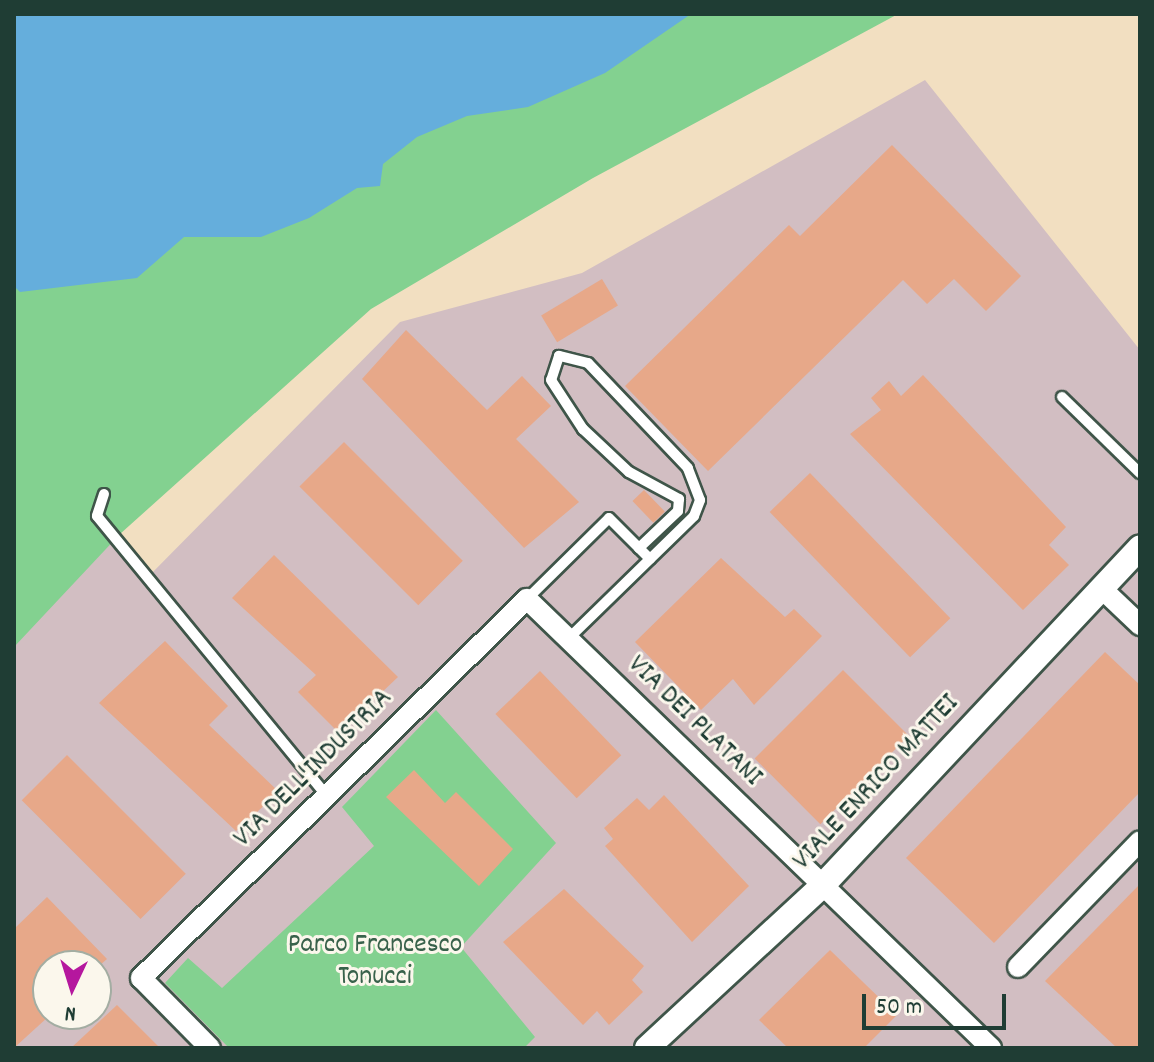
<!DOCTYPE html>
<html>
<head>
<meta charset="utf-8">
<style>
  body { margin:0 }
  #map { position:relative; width:1154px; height:1062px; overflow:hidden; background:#f2dfc1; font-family:Dekko,sans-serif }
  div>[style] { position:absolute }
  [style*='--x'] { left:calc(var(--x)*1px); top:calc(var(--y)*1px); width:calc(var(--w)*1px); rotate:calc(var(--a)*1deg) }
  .industrial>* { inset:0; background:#d2bec2 }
  .green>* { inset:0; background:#83d190 }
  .water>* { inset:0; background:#65aedc }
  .building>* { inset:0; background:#e7a889; transform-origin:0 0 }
  .roads { filter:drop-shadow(2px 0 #3f5549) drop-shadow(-2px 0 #3f5549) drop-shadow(0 2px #3f5549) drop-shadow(0 -2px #3f5549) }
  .service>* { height:10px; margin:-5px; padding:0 5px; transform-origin:5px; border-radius:5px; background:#fff }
  .minor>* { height:20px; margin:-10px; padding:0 10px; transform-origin:10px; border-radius:10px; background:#fff }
  .tertiary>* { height:24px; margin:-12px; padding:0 12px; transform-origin:12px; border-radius:12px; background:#fff }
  span { translate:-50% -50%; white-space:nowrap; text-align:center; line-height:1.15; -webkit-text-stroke:6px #fbf7ec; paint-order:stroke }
  .street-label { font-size:28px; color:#1f3d34 }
  .park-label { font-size:28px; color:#38624b }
  .frame { position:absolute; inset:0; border:16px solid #1f3d34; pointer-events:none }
  .north { position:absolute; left:32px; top:950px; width:80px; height:80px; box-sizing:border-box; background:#fbf7ec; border:2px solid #a3ada2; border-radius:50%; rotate:184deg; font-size:22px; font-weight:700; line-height:32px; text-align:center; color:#1f3d34 }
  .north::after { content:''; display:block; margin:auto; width:28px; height:36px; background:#b5179e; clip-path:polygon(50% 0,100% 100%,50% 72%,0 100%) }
  .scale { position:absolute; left:862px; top:994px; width:144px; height:36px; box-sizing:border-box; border:4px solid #1f3d34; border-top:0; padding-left:10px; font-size:24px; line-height:28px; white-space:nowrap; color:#1f3d34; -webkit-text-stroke:6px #fbf7ec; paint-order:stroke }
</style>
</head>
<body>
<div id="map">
  <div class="industrial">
    <i style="clip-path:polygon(evenodd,925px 80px,1140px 350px,1140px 1048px,14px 1048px,14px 592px,98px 522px,145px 580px,400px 322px,582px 273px,925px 80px,48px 966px,96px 966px,96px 1014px,48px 1014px,48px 966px)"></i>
  </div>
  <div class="green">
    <i style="clip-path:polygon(14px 14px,898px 14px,593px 178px,371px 309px,120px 534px,14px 647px)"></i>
    <i style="clip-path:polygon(436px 710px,556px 843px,461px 947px,535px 1037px,524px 1048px,229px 1048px,165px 983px,188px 958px,222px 988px,374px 846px,342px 807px)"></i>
  </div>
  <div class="water">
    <i style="clip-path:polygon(14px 14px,691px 14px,605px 73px,528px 107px,467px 116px,417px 137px,383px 164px,380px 186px,357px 188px,309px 218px,261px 237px,184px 237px,137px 278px,20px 292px,14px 286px)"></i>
  </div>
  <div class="building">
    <i style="clip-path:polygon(892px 145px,1021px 276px,986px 311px,954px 279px,927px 304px,903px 280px,708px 471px,625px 386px,789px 225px,800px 236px)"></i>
    <i style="left:602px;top:279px;width:31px;height:71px;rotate:59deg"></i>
    <i style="clip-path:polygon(406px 330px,487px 410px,522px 376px,551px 406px,516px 439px,579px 502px,524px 548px,362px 379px)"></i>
    <i style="clip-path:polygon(923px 375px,1066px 527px,1049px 545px,1069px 565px,1023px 610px,850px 434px,881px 410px,871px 398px,889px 381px,901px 396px)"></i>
    <i style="left:344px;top:442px;width:168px;height:63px;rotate:45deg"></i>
    <i style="left:810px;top:473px;width:202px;height:56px;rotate:46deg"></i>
    <i style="left:644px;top:490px;width:30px;height:16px;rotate:46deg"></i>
    <i style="clip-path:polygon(274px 555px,398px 677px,339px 733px,298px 692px,316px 675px,232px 598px)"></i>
    <i style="clip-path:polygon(721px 558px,785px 617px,794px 609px,822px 636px,754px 705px,733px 679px,701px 710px,635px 642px)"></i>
    <i style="clip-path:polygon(165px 641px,228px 706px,209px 725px,279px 792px,236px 831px,99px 703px)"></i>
    <i style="clip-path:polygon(1105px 652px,1140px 685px,1140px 792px,994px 943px,906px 858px)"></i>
    <i style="left:843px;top:670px;width:93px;height:125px;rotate:45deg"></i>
    <i style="left:540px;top:671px;width:117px;height:62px;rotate:46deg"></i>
    <i style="left:67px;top:755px;width:168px;height:64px;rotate:45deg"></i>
    <i style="clip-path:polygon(414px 770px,445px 803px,456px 792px,513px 849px,479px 886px,386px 797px)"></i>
    <i style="clip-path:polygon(664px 795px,749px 886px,692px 942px,605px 846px,613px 839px,604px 828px,637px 798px,649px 810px)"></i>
    <i style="clip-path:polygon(1140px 884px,1140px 1048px,1117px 1048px,1045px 981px)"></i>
    <i style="clip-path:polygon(564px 889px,644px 966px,632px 980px,643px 992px,609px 1025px,597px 1011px,583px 1025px,503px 942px)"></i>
    <i style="clip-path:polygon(47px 897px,107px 959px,99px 966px,48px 966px,48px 1017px,14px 1048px,14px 929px)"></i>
    <i style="clip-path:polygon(830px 950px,897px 1015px,864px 1048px,788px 1048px,759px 1020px)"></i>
    <i style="clip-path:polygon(117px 1005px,160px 1048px,71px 1048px)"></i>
  </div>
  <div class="roads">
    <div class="service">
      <i style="--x:1062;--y:397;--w:109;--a:44.3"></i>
      <i style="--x:104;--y:494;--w:23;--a:108"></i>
      <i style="--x:97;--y:516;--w:362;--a:50.6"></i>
      <i style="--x:527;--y:599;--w:115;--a:-44.6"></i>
      <i style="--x:609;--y:518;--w:58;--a:45"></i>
      <i style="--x:568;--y:639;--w:176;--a:-44.3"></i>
      <i style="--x:694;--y:516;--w:17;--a:-69"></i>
      <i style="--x:700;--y:500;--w:34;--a:-111"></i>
      <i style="--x:688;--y:468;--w:145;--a:-133.6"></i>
      <i style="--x:588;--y:363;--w:30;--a:-166"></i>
      <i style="--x:559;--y:356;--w:25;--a:108"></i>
      <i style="--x:551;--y:380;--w:59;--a:56.9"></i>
      <i style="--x:583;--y:429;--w:63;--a:43.1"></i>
      <i style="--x:629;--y:472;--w:57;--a:28.4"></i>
      <i style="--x:679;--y:499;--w:12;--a:95"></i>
      <i style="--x:678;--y:511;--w:54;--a:136.5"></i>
    </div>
    <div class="minor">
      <i style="--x:1101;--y:588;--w:54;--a:43.5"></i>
      <i style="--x:1018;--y:967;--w:175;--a:-45.9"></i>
      <i style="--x:210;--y:1048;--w:98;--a:-134.6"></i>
      <i style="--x:141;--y:978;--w:541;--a:-44.48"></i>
      <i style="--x:527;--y:599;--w:646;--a:44.06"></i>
    </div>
    <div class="tertiary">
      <i style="--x:647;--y:1048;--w:240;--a:-42.8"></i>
      <i style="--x:823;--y:885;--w:463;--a:-46.8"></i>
    </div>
  </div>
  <div class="street-label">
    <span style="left:694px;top:722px;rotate:44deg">VIA DEI PLATANI</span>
    <span style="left:314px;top:769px;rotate:-45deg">VIA DELL'INDUSTRIA</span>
    <span style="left:877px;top:783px;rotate:-47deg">VIALE ENRICO MATTEI</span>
  </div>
  <div class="park-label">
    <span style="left:375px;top:962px">Parco Francesco<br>Tonucci</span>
  </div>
  <div class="frame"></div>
  <div class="north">N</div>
  <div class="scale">50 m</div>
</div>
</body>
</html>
